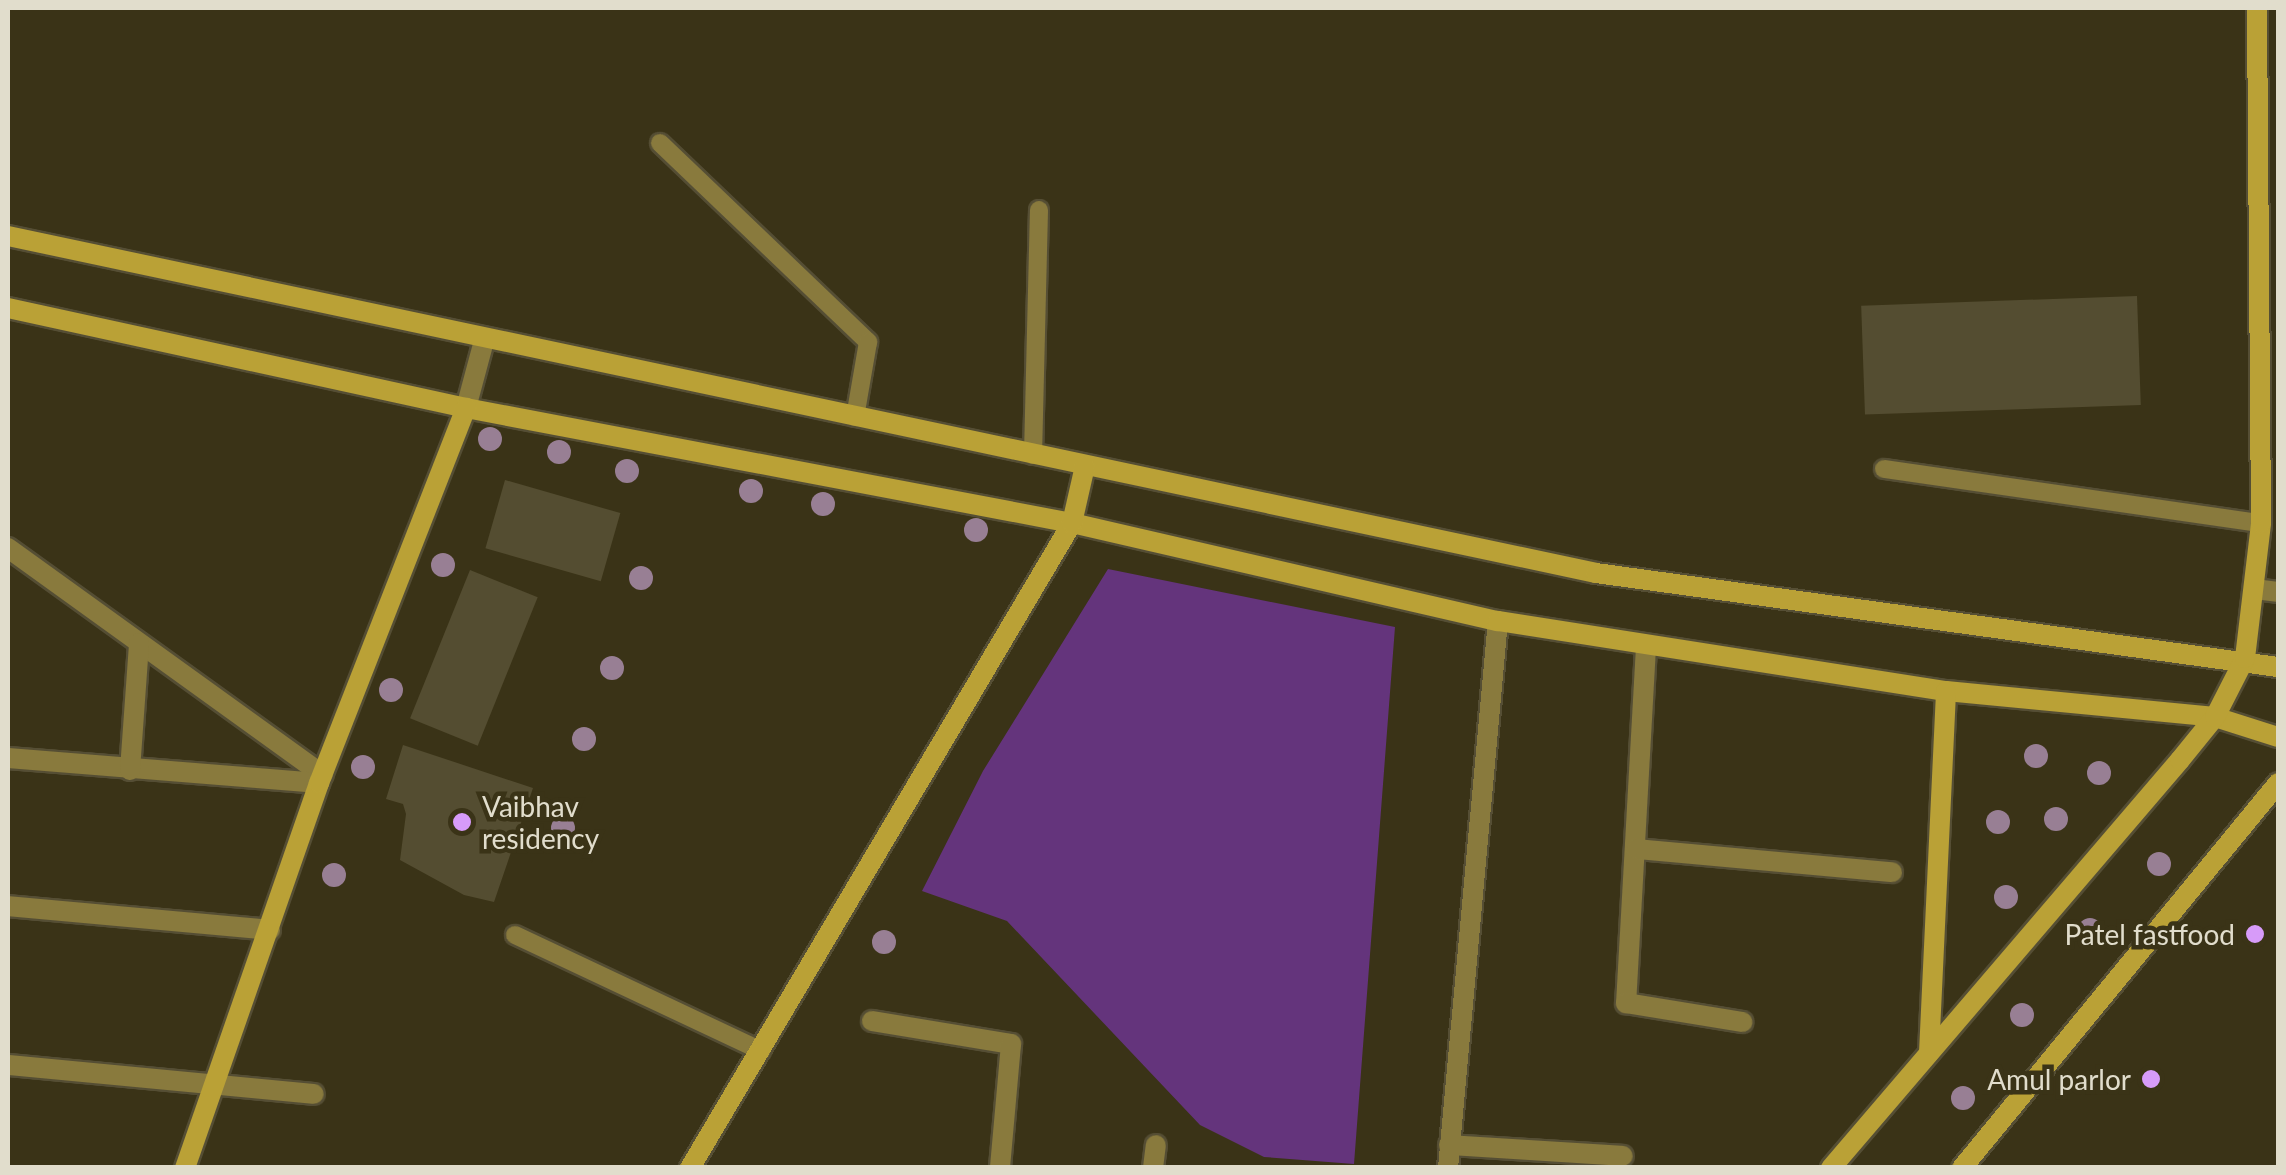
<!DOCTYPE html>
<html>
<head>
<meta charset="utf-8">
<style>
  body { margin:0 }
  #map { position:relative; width:2286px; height:1175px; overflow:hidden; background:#3a3317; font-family:Lato,sans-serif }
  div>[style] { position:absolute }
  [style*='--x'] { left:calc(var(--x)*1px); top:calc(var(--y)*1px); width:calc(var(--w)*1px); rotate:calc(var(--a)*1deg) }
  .green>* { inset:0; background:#64347c }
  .building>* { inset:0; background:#544d31; transform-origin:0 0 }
  .roads { filter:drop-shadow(2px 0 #554e34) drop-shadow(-2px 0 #554e34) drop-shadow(0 2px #554e34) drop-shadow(0 -2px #554e34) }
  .lane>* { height:18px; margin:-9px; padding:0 9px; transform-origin:9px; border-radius:9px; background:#897a3d }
  .street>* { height:20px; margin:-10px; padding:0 10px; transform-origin:10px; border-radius:10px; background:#897a3d }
  .secondary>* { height:20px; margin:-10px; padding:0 10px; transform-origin:10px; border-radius:10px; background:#baa136 }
  .trees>* { width:24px; height:24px; margin:-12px; border-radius:50%; background:#987f94 }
  .dots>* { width:28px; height:28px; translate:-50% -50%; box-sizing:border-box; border:5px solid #3a3317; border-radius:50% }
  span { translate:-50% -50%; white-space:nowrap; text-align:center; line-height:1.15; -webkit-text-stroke:9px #3a3317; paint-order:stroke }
  .poi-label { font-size:28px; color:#e1ddcc }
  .left { translate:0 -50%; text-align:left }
  .right { translate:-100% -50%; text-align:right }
  .frame { position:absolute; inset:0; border:10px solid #e1ddcc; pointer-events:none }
</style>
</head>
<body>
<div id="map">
  <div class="green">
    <i style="clip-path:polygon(1108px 569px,1395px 627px,1354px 1164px,1264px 1157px,1200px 1125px,1007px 921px,922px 891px,983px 771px)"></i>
  </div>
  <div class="building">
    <i style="left:2137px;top:296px;width:109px;height:276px;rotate:88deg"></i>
    <i style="left:505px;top:480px;width:120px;height:71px;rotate:16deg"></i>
    <i style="left:470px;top:570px;width:73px;height:160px;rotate:22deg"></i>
    <i style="clip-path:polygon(403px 745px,533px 788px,494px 902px,464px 895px,400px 860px,406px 814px,403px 804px,386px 799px)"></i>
  </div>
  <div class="roads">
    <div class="lane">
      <i style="--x:660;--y:143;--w:288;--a:43.7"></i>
      <i style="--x:868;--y:342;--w:76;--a:99.8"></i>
      <i style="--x:1033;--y:455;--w:245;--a:-88.6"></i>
      <i style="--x:1884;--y:469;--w:381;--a:8.2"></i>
      <i style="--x:515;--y:935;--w:272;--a:25.2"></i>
    </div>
    <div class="street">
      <i style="--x:466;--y:408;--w:69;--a:-75"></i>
      <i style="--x:8;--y:548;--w:388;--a:35.8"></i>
      <i style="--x:2254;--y:589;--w:24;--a:7"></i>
      <i style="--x:1646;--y:647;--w:357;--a:93.2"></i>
      <i style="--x:1626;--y:1003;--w:118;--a:9.3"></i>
      <i style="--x:8;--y:758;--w:312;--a:4.6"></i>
      <i style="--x:130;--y:770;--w:127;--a:-85.9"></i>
      <i style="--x:1637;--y:849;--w:256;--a:5.2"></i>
      <i style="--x:8;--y:906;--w:263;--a:5.2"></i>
      <i style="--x:872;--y:1021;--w:141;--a:9.4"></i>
      <i style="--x:1011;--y:1044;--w:124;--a:95.1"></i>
      <i style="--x:8;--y:1065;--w:307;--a:5.4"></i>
      <i style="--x:1449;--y:1145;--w:174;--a:3.6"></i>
      <i style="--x:1153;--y:1168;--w:23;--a:-83"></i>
      <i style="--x:1448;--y:1168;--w:549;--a:-84.78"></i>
    </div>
    <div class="secondary">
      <i style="--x:8;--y:236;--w:1623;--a:11.98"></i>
      <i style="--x:1596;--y:573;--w:688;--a:7.85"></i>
      <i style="--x:8;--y:308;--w:469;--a:12.3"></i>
      <i style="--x:466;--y:408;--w:617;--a:10.75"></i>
      <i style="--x:1072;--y:523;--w:437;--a:13"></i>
      <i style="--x:1498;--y:621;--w:453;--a:8.9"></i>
      <i style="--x:1946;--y:691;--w:270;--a:5.5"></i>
      <i style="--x:2215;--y:717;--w:66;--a:17.6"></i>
      <i style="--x:1929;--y:1053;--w:362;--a:-87.3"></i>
      <i style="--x:185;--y:1168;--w:408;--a:-70.8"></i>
      <i style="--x:319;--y:783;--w:403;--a:-68.6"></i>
      <i style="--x:690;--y:1168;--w:750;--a:-59.36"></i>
      <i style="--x:1072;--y:523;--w:58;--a:-77.2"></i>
      <i style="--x:1831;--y:1168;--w:537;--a:-49.46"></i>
      <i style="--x:2180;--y:760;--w:55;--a:-50.9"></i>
      <i style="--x:2215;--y:717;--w:66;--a:-63"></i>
      <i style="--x:2245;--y:658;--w:136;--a:-83.2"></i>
      <i style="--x:2261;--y:523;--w:515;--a:-90.45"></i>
      <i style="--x:1962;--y:1168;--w:498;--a:-50.6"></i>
    </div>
  </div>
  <div class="trees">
    <i style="left:490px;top:439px"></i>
    <i style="left:559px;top:452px"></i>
    <i style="left:627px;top:471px"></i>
    <i style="left:751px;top:491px"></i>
    <i style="left:823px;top:504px"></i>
    <i style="left:976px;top:530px"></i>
    <i style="left:443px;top:565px"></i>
    <i style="left:641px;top:578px"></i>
    <i style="left:612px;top:668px"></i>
    <i style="left:391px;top:690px"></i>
    <i style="left:584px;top:739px"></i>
    <i style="left:2036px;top:756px"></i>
    <i style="left:363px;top:767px"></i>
    <i style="left:2099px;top:773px"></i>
    <i style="left:2056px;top:819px"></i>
    <i style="left:1998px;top:822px"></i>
    <i style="left:563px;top:828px"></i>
    <i style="left:2159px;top:864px"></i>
    <i style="left:334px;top:875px"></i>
    <i style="left:2006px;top:897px"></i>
    <i style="left:2090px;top:930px"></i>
    <i style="left:884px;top:942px"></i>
    <i style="left:2022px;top:1015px"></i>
    <i style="left:1963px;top:1098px"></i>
  </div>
  <div class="dots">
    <i style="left:462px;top:822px;background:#d79bf9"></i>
    <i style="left:2255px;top:934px;background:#d79bf9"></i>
    <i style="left:2151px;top:1079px;background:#d79bf9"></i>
  </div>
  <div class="poi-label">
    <span class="left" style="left:482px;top:822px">Vaibhav<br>residency</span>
    <span class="right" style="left:2235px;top:934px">Patel fastfood</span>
    <span class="right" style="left:2131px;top:1079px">Amul parlor</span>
  </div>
  <div class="frame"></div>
</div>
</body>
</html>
